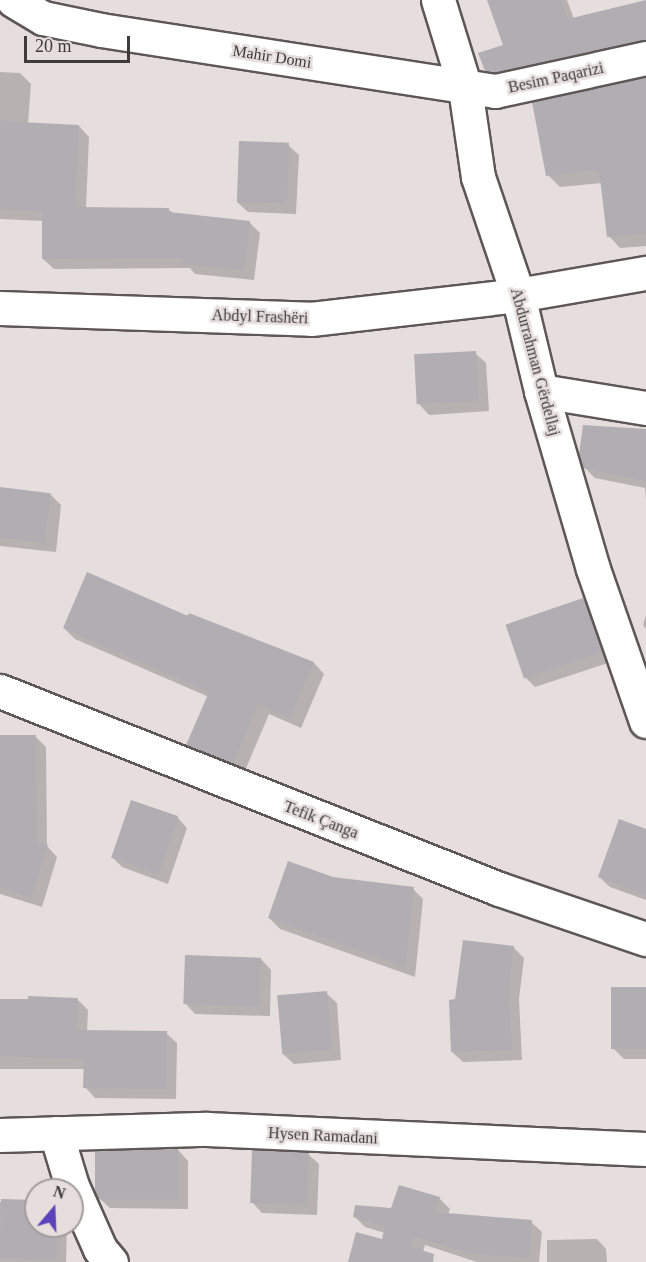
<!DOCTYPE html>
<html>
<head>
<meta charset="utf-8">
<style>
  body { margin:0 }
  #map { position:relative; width:646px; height:1262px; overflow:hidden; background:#e5dedc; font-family:Georgia,serif }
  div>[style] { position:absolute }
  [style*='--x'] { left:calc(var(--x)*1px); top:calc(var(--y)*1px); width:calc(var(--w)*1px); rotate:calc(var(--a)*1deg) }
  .shadow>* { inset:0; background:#0003 }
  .building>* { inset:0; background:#b0adb3; transform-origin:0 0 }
  .roads { filter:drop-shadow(2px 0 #5d5755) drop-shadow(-2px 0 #5d5755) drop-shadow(0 2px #5d5755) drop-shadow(0 -2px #5d5755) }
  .minor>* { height:33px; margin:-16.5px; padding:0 16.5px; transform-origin:16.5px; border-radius:16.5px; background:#fff }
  span { translate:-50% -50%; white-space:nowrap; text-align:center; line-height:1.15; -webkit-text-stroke:5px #e5dedc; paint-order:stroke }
  .street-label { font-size:16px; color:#3e3b3a }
  .north { position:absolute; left:24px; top:1178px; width:60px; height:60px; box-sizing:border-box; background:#e5dedc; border:2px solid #a29d9b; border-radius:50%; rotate:19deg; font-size:16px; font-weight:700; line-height:24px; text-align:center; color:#3e3b3a }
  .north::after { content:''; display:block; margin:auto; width:21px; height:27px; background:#5c43bc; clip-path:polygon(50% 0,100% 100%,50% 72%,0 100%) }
  .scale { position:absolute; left:24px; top:36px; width:106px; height:27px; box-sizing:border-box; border:3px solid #3e3b3a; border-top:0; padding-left:8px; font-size:18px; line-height:21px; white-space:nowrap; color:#3e3b3a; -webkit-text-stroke:4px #e5dedc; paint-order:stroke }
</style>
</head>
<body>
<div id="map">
  <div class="shadow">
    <i style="clip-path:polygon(488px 0,567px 0,574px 19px,646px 3px,646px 51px,497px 81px,487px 70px,505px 46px)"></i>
    <i style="clip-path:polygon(0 72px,20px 73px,31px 84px,28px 124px,79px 126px,89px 137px,86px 208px,168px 209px,174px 214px,249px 222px,260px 233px,254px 280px,195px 274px,190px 268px,54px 269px,43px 259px,44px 221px,0 219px)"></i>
    <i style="clip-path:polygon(646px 79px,646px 246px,620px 248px,609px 236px,602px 183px,560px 187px,548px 175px)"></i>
    <i style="clip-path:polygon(288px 145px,299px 155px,296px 214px,248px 212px,237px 202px)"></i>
    <i style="clip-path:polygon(475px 353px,486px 363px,489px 411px,429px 415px,419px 404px)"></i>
    <i style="clip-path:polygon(646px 438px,646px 500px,645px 488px,595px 478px,584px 467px)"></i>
    <i style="clip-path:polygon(0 489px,50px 494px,61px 505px,56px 552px,0 546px)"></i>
    <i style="clip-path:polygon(583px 599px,593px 610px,611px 662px,535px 687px,525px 677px)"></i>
    <i style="clip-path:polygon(190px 615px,314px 663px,324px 674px,301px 728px,269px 714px,244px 773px,199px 755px,188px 744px,209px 697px,75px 639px,64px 628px)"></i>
    <i style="clip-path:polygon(646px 615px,646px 629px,643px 625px)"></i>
    <i style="clip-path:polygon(0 736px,35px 736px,46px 747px,47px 846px,57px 857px,42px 907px,0 894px)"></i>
    <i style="clip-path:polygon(177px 817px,187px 828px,168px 884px,122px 867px,112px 857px)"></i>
    <i style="clip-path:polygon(646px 831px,646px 900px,610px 887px,599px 877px)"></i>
    <i style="clip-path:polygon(413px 889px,423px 899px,415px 977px,280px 929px,269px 918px)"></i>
    <i style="clip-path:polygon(514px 948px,524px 958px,519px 999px,522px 1060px,463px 1062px,452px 1052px,457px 1001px)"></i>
    <i style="clip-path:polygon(261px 959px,271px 970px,270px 1016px,195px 1014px,185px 1003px)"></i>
    <i style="clip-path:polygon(646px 989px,646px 1059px,624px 1059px,613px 1048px)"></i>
    <i style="clip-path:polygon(326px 993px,337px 1003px,341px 1060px,294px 1064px,283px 1054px)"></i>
    <i style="clip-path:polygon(0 999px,77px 999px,88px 1010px,87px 1032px,166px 1033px,177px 1043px,176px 1099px,95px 1098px,85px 1087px,85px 1069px,0 1069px)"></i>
    <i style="clip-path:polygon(178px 1150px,188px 1161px,188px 1209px,110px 1208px,99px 1198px)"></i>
    <i style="clip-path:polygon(308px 1154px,319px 1164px,317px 1215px,262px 1213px,252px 1202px)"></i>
    <i style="clip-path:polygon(439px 1198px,450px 1209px,448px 1214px,531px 1222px,542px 1232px,539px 1262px,477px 1262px,425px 1245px,420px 1262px,349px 1262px,383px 1241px,385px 1233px,365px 1227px,354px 1216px)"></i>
    <i style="clip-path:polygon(0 1202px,36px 1202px,36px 1226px,67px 1226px,66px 1262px,0 1262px)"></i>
    <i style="clip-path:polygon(597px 1239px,606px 1249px,607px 1262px,547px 1262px,547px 1240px)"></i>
  </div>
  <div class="building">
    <i style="clip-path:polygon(487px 0,561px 0,568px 19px,646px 0,646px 40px,494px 72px,485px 71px,478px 53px,503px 45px)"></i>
    <i style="clip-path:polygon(646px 77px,646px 233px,607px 237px,599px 170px,546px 176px,532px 102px)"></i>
    <i style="clip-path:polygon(0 121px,79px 125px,75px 207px,169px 208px,169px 212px,250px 221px,244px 270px,183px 264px,184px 258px,42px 259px,42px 211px,0 209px)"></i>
    <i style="left:239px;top:141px;width:50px;height:61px;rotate:2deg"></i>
    <i style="left:476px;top:351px;width:50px;height:62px;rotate:87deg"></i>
    <i style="clip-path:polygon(583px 425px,646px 429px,646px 481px,583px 468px,579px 455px)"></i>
    <i style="left:0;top:487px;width:51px;height:50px;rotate:7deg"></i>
    <i style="clip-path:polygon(87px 572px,188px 616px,189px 613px,314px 662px,290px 718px,258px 704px,233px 763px,186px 745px,209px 692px,63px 628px)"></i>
    <i style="left:583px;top:598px;width:57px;height:82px;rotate:71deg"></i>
    <i style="clip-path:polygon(0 735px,36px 735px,37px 842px,48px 845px,31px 897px,0 888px)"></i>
    <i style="left:131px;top:800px;width:50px;height:61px;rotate:19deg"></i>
    <i style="clip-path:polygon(619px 819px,646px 829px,646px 895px,598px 877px)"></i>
    <i style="clip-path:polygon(288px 861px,333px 877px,414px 887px,405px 967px,268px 918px)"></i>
    <i style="clip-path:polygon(463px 940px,514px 946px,509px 987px,512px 1050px,451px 1052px,449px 1000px,455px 999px)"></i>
    <i style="left:185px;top:955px;width:76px;height:49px;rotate:2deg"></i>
    <i style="left:646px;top:987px;width:62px;height:35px;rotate:90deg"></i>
    <i style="left:327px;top:991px;width:59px;height:50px;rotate:85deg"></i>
    <i style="clip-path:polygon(28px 996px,78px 998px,77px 1030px,167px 1031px,166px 1089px,83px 1088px,84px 1059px,0 1056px,0 999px,28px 1000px)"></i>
    <i style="left:178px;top:1149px;width:50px;height:83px;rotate:90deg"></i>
    <i style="left:252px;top:1150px;width:57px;height:53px;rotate:2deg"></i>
    <i style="clip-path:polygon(399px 1185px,440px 1197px,435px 1212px,532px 1220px,529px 1258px,468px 1253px,414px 1236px,411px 1247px,434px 1254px,433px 1262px,348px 1262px,356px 1232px,382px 1239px,385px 1227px,353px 1217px,355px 1205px,391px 1208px)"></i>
    <i style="clip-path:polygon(1px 1199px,36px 1200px,36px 1226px,57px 1226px,56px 1260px,0 1258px)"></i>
  </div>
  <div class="roads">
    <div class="minor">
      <i style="--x:13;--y:0;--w:35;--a:31"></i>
      <i style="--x:43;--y:18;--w:59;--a:11.7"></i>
      <i style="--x:101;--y:30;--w:399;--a:8.8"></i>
      <i style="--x:495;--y:91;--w:155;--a:-12.3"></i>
      <i style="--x:438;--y:0;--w:92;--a:72.9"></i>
      <i style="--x:465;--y:88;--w:90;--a:81.7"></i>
      <i style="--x:478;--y:177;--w:125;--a:71.3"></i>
      <i style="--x:518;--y:295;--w:99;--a:76.5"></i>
      <i style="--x:541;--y:391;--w:185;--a:73.7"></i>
      <i style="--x:593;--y:569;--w:161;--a:70.8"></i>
      <i style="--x:0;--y:308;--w:311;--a:2"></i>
      <i style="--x:311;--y:319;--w:208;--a:-6.6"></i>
      <i style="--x:518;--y:295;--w:130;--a:-9.8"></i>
      <i style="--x:541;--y:391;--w:106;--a:9.2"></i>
      <i style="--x:0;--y:691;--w:537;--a:21.64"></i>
      <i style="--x:499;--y:889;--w:155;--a:18.8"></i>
      <i style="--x:56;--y:1133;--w:55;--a:73.2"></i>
      <i style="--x:72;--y:1186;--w:69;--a:66"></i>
      <i style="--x:100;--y:1249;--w:17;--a:50"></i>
      <i style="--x:0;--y:1135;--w:207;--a:-1.7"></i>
      <i style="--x:207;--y:1129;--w:439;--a:2.6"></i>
    </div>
  </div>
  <div class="street-label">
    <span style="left:272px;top:57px;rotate:9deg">Mahir Domi</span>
    <span style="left:556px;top:78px;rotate:-12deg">Besim Paqarizi</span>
    <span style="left:260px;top:317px;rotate:2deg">Abdyl Frashëri</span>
    <span style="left:535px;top:362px;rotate:75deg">Abdurrahman Gërdellaj</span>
    <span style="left:321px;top:820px;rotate:21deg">Tefik Çanga</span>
    <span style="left:323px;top:1136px;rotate:3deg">Hysen Ramadani</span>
  </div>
  <div class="north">N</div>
  <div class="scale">20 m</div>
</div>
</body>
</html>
